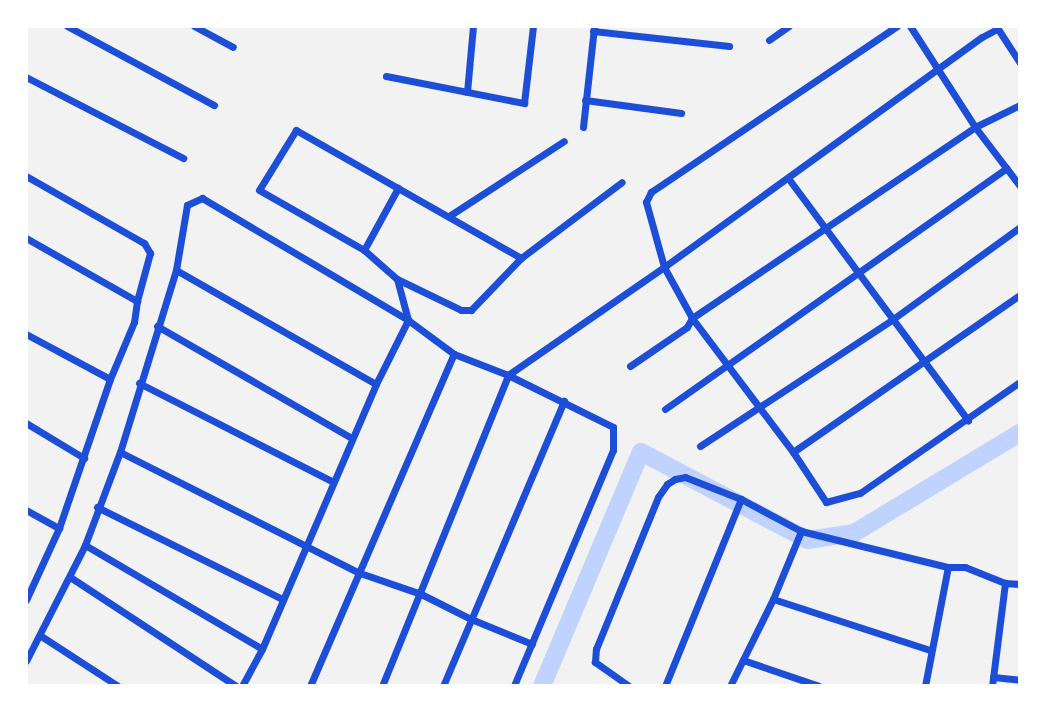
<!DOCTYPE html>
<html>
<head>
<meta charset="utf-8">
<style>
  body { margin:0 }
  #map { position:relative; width:1046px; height:712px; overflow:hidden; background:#f2f2f2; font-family:Georgia,serif }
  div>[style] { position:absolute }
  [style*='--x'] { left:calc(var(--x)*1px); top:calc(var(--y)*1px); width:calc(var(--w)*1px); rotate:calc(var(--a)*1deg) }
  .canal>* { height:18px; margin:-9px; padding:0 9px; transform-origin:9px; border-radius:9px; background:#bfd3fe }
  .minor>* { height:7px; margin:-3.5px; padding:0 3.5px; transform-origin:3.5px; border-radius:3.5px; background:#1d4ed8 }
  span { translate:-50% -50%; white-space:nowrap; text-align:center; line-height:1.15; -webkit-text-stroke:5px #fff; paint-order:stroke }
  .frame { position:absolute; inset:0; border:28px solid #fff; pointer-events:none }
</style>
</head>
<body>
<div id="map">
  <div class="canal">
    <i style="--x:542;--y:686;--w:254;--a:-67.1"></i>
    <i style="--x:641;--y:452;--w:189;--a:27.8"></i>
    <i style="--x:808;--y:540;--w:47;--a:-8.7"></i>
    <i style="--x:854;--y:533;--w:194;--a:-31.1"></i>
  </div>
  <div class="minor">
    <i style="--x:67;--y:26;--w:167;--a:28.3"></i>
    <i style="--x:194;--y:26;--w:44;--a:28.3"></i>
    <i style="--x:897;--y:26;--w:297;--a:146"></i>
    <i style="--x:651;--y:192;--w:11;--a:117"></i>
    <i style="--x:646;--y:202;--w:67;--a:74.5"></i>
    <i style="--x:664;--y:267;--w:58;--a:61.2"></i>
    <i style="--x:692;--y:318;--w:168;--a:53"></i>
    <i style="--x:793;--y:452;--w:60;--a:56.6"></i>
    <i style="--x:826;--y:502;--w:35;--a:-15"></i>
    <i style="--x:860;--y:493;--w:195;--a:-34.8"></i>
    <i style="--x:910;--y:26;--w:120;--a:57.2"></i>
    <i style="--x:975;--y:127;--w:74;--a:52.7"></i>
    <i style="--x:996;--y:26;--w:44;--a:57"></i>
    <i style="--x:593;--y:31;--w:137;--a:6.3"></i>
    <i style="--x:769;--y:40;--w:24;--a:-35"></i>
    <i style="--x:386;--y:76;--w:141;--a:11.1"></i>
    <i style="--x:524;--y:103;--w:78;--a:-83.3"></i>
    <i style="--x:26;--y:77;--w:177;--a:27.3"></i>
    <i style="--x:467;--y:92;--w:66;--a:-84.8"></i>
    <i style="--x:585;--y:100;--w:97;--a:7.7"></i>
    <i style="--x:583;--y:127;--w:101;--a:-83.7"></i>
    <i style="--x:26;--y:176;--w:136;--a:29.6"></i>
    <i style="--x:144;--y:243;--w:12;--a:59"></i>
    <i style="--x:150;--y:253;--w:50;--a:105.2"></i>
    <i style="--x:788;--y:178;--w:302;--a:53.4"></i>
    <i style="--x:449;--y:216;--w:137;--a:-33.1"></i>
    <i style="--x:26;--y:238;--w:128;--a:29.6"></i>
    <i style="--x:137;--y:301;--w:21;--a:98"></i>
    <i style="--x:134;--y:322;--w:62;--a:112.8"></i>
    <i style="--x:364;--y:250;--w:71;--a:-61.3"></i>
    <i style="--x:521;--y:258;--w:259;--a:-150.4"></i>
    <i style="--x:296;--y:130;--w:70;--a:121.7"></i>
    <i style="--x:259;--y:190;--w:121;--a:29.7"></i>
    <i style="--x:364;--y:250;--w:44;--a:41.3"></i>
    <i style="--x:397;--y:279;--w:71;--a:25.8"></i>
    <i style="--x:461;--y:310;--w:10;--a:0"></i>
    <i style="--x:471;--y:310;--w:72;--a:-46.1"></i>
    <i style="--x:521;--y:258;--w:126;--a:-37"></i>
    <i style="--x:176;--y:270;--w:230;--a:29.7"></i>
    <i style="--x:157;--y:326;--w:225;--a:29.9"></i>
    <i style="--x:26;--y:334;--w:95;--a:28.2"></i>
    <i style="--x:110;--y:379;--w:157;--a:108.9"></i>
    <i style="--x:59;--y:528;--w:79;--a:114.6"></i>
    <i style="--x:630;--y:366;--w:69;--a:-34.4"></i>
    <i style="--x:687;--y:327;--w:10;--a:-61"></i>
    <i style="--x:692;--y:318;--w:341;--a:-34"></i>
    <i style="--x:975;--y:127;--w:50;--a:-26.1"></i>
    <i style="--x:139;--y:383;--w:218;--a:27"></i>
    <i style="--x:665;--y:409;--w:418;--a:-35.2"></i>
    <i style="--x:26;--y:423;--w:68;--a:31.1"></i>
    <i style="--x:700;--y:446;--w:231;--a:-33.3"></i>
    <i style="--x:893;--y:319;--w:157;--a:-35.9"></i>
    <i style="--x:120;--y:452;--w:269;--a:26.8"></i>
    <i style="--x:360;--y:573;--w:65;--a:19"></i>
    <i style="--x:421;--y:594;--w:56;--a:26.6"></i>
    <i style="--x:471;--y:619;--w:66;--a:22.3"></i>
    <i style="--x:793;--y:452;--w:276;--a:-34.7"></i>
    <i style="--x:97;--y:507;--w:207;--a:26.4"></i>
    <i style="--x:26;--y:510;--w:38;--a:29"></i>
    <i style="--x:85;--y:545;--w:205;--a:30.4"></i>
    <i style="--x:70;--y:577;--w:199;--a:33.3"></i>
    <i style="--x:773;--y:599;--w:165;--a:18"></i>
    <i style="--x:41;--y:636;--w:92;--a:33"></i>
    <i style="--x:743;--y:660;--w:80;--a:18.9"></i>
    <i style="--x:26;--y:661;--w:130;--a:-63"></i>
    <i style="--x:85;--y:545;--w:99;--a:-69.4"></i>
    <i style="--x:120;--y:452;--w:190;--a:-72.9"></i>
    <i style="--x:176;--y:270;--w:66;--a:-80.4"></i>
    <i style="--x:187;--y:205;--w:17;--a:-25"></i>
    <i style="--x:202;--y:198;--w:239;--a:30.6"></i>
    <i style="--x:408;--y:320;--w:57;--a:36.5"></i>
    <i style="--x:454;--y:354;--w:58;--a:21.3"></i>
    <i style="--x:508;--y:375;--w:117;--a:26.3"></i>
    <i style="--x:613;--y:427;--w:23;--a:90"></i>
    <i style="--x:613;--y:450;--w:256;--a:112.8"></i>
    <i style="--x:993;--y:677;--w:27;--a:6"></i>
    <i style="--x:242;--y:686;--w:42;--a:-61.6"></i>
    <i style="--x:262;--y:649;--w:288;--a:-66.7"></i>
    <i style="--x:376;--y:384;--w:72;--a:-63.4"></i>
    <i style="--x:408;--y:320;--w:42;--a:-105"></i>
    <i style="--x:310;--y:686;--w:362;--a:-66.6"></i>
    <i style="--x:382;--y:686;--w:336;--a:-67.9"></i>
    <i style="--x:508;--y:375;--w:190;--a:-34.7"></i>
    <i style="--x:664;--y:267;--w:392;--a:-35.9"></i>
    <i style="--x:982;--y:37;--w:17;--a:-28"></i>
    <i style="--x:443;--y:686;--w:310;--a:-67"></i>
    <i style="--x:629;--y:686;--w:42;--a:-144.8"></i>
    <i style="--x:595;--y:662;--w:13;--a:-86"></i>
    <i style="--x:596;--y:649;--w:164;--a:-67.8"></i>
    <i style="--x:658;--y:497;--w:16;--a:-55"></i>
    <i style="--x:667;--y:484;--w:9;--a:-32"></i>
    <i style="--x:675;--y:479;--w:10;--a:-11"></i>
    <i style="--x:685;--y:477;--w:60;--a:21.4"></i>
    <i style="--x:741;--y:499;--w:68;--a:28.1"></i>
    <i style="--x:801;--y:531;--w:151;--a:13.8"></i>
    <i style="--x:948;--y:567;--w:17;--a:0"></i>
    <i style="--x:965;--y:567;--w:43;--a:21.8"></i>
    <i style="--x:1005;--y:583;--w:15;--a:4"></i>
    <i style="--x:665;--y:686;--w:202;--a:-67.9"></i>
    <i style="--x:730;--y:686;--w:97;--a:-63.7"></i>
    <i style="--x:773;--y:599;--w:74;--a:-67.6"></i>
    <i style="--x:925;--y:686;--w:121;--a:-79.1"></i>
    <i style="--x:992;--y:686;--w:104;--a:-82.8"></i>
  </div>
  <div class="frame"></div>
</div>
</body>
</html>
